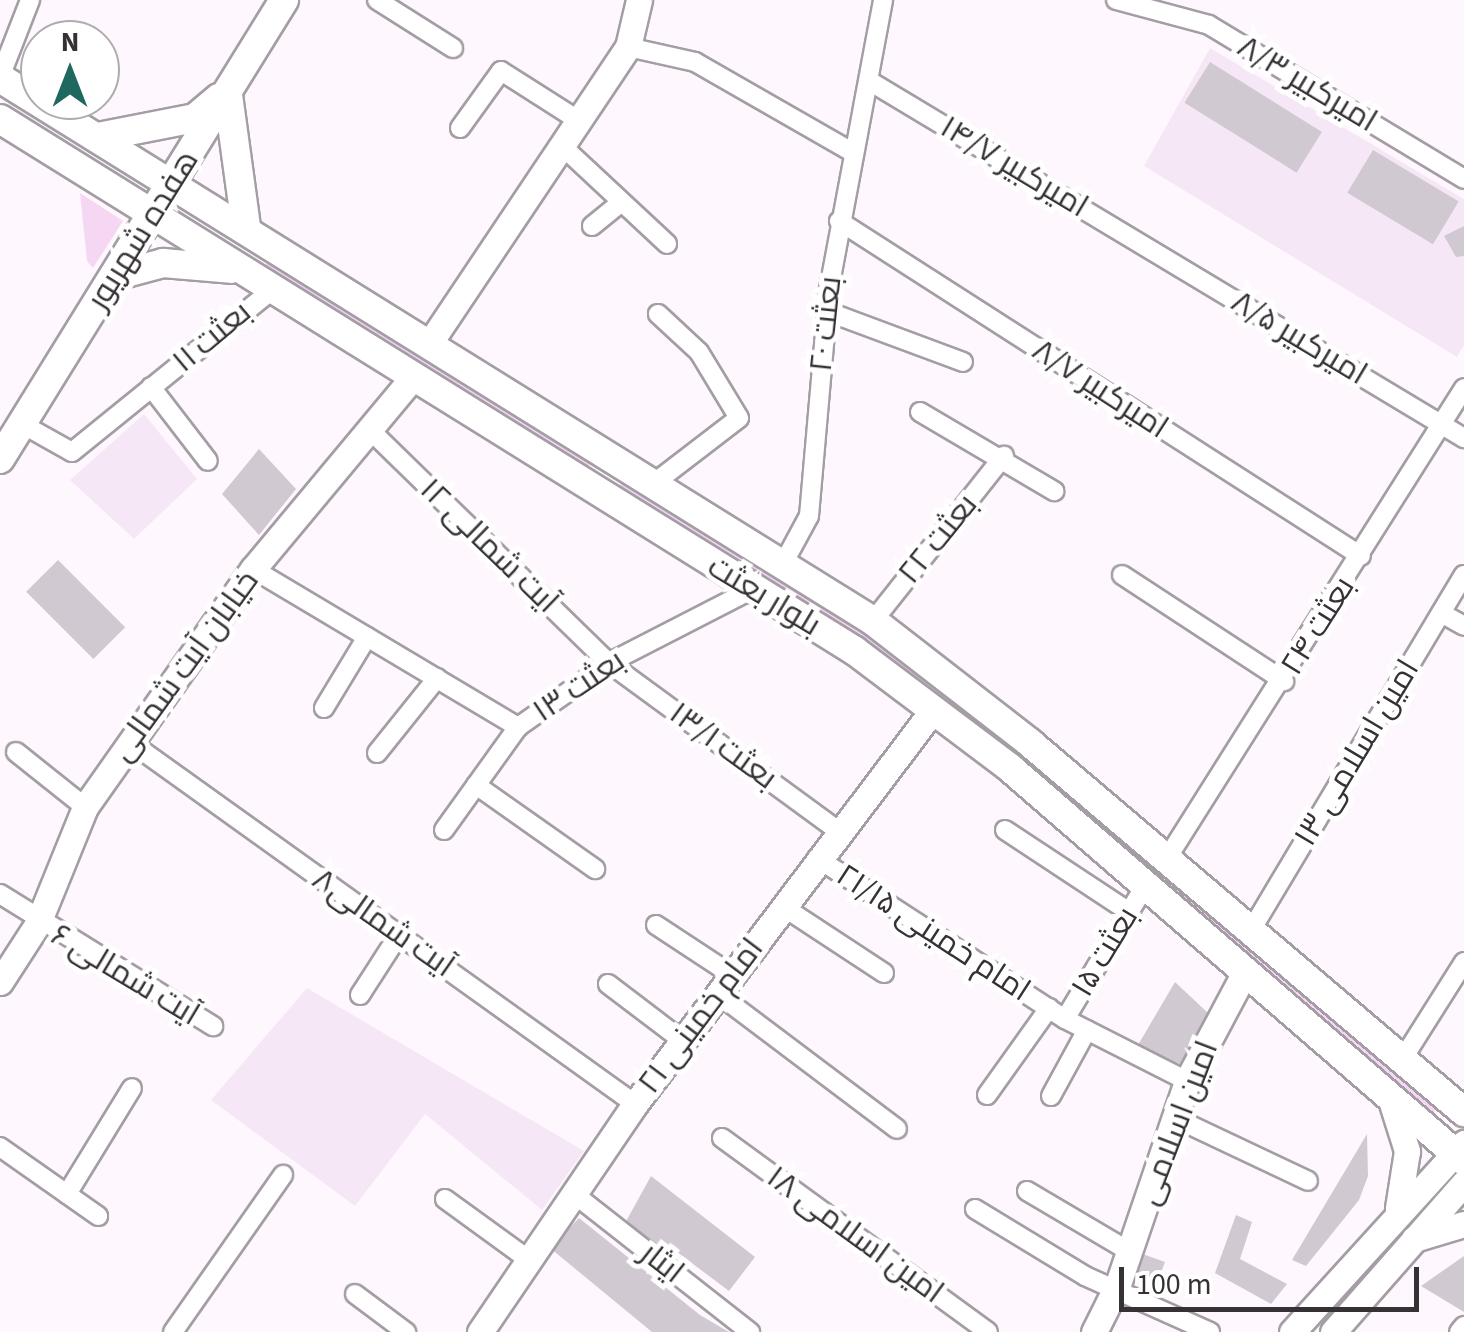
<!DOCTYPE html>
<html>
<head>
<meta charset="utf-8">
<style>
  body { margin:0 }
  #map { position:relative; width:1464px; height:1332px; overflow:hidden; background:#fff7fe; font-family:"Source Sans 3",Cairo,sans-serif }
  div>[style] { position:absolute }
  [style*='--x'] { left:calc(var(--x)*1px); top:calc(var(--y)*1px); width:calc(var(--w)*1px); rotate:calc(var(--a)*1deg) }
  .built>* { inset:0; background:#f6e7f6 }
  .green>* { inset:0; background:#f5d7f4 }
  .building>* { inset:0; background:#d1c9d1; transform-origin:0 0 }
  .roads { filter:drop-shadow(2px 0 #a59da5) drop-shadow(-2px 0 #a59da5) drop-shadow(0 2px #a59da5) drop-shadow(0 -2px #a59da5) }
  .street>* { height:18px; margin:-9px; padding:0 9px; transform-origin:9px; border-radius:9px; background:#fff }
  .secondary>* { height:25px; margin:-12.5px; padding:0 12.5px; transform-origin:12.5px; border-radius:12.5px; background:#fff }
  .primary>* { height:28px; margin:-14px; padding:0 14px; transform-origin:14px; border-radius:14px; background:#fff }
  span { translate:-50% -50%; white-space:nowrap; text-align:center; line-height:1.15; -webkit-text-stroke:10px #fff; paint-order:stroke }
  .street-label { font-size:32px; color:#353135 }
  .north { position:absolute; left:20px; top:20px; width:100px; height:100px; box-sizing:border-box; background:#fff; border:2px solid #aeadae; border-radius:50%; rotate:0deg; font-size:28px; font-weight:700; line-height:40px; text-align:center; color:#353135 }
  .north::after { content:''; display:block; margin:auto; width:35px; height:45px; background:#1f6860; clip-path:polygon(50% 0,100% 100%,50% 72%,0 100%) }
  .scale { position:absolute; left:1119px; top:1267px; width:300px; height:45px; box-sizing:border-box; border:5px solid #353135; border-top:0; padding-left:12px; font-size:30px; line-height:35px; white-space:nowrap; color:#353135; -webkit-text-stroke:8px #fff; paint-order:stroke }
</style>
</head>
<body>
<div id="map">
  <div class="built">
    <i style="clip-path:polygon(1210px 48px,1464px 199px,1464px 345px,1457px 357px,1144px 166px)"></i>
    <i style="clip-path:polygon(144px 414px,197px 479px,134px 539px,70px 480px)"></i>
    <i style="clip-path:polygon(307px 988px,584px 1151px,542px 1210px,425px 1114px,355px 1206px,211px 1100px)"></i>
  </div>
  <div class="green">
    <i style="clip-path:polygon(80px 193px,123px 221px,93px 268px,87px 261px)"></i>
    <i style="clip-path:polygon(268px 261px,590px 464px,585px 472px,262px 271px)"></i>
    <i style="clip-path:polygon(623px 480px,897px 653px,1008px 741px,999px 746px,617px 490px)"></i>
    <i style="clip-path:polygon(1036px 763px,1438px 1107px,1432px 1114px,1030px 772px)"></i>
  </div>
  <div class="building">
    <i style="left:1210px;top:62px;width:132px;height:48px;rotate:32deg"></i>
    <i style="left:1373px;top:150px;width:100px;height:50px;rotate:31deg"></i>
    <i style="clip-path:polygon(1464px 226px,1464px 256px,1456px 257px,1444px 236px)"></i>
    <i style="clip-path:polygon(259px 449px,296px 489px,259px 535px,222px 494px)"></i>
    <i style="left:58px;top:560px;width:95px;height:45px;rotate:45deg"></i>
    <i style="clip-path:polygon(1175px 982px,1208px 1013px,1180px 1064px,1138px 1045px)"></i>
    <i style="clip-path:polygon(1367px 1134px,1368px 1176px,1359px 1200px,1306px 1266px,1292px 1260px)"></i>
    <i style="clip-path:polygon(651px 1176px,755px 1257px,729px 1291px,677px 1252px,668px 1263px,624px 1225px)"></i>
    <i style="clip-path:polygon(1236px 1215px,1252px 1222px,1240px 1259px,1287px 1284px,1271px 1304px,1215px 1273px)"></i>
    <i style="clip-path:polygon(579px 1218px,700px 1315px,729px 1332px,652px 1332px,550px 1248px)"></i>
    <i style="clip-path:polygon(1140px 1253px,1165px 1262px,1154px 1291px,1132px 1278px)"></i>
    <i style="clip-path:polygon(1464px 1256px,1464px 1312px,1421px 1286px)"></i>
  </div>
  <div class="roads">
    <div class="street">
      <i style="--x:377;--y:0;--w:90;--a:32.3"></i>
      <i style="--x:1116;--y:0;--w:96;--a:15"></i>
      <i style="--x:1209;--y:25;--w:298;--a:31.1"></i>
      <i style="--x:628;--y:47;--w:69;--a:12.6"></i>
      <i style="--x:695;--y:62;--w:181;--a:29.8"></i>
      <i style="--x:0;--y:77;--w:83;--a:-68.7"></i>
      <i style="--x:871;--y:82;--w:692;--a:30.98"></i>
      <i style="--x:460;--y:128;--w:70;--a:-54.3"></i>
      <i style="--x:501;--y:71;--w:91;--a:32.5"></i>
      <i style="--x:561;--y:145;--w:145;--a:43"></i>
      <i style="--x:839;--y:221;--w:620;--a:32.69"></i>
      <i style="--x:592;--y:226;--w:38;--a:-39"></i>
      <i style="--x:826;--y:311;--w:146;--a:20.4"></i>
      <i style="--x:151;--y:387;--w:93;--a:52.4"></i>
      <i style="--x:920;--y:412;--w:156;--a:30.5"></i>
      <i style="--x:22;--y:424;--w:57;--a:29.2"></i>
      <i style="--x:72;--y:452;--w:259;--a:-39"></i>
      <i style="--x:370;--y:430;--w:334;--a:44.3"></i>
      <i style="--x:609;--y:663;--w:283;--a:36.2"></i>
      <i style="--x:653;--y:484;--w:108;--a:-37.5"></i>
      <i style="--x:739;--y:418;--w:77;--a:-121.2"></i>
      <i style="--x:699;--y:352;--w:56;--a:-137.2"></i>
      <i style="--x:783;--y:564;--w:55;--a:-61.6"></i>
      <i style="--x:809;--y:516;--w:228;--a:-85"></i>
      <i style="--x:829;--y:289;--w:294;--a:-79.4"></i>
      <i style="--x:253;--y:569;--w:309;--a:30.8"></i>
      <i style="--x:1122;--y:575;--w:194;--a:33.2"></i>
      <i style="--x:1441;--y:613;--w:26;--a:29"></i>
      <i style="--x:873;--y:621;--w:211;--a:-51.6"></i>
      <i style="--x:324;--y:708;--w:83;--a:-58.8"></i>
      <i style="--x:130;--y:742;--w:621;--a:35.63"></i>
      <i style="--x:16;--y:752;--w:88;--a:38.6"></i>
      <i style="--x:377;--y:753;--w:96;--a:-51.3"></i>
      <i style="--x:476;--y:785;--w:146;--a:35.2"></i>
      <i style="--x:444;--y:830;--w:127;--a:-54.3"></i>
      <i style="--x:518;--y:727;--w:111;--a:-35.1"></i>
      <i style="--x:609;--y:663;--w:162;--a:-27.2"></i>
      <i style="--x:1005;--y:830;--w:147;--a:33.4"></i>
      <i style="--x:817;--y:858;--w:296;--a:33"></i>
      <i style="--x:1065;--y:1019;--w:137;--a:26.9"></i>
      <i style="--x:1166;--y:860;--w:558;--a:-57.73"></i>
      <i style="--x:0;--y:894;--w:251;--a:31.8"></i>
      <i style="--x:782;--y:906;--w:122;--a:33.3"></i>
      <i style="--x:656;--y:925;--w:91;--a:33.3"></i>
      <i style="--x:1250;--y:932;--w:416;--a:-59.1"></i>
      <i style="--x:608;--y:984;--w:94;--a:37.2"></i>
      <i style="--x:718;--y:994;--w:224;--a:37"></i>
      <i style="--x:360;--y:995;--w:74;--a:-57.2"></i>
      <i style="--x:1065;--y:1019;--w:157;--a:-59"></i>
      <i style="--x:1402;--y:1060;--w:116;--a:-57.7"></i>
      <i style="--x:987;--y:1095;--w:107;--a:-54.5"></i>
      <i style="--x:1051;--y:1096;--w:75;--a:-61.4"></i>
      <i style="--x:1175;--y:1118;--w:147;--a:25.3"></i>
      <i style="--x:722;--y:1138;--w:329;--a:36.1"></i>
      <i style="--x:0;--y:1147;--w:120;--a:35.1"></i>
      <i style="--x:1027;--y:1191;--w:118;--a:30.5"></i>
      <i style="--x:67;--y:1194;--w:124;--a:-58.5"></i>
      <i style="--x:574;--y:1194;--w:224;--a:38.1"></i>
      <i style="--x:445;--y:1199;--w:104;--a:36"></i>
      <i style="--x:975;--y:1209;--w:129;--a:31.3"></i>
      <i style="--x:1085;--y:1276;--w:137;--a:24.1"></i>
      <i style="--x:355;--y:1294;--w:64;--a:36.7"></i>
      <i style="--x:173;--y:1332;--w:192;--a:-55"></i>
      <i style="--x:1459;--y:1332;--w:8;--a:-50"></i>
    </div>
    <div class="secondary">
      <i style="--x:429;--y:344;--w:358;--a:-56.2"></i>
      <i style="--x:628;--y:47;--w:48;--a:-76.8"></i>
      <i style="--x:0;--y:982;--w:70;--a:-57.2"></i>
      <i style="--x:38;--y:923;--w:125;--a:-67.9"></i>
      <i style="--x:85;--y:807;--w:291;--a:-54.8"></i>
      <i style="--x:253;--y:569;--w:250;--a:-50.2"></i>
      <i style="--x:1390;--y:1097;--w:57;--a:72.5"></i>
      <i style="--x:1407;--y:1151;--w:58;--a:99"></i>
      <i style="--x:1414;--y:1239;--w:52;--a:-16.7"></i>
      <i style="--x:480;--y:1332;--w:276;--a:-55.8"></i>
      <i style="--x:635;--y:1104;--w:495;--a:-52.9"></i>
      <i style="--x:1094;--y:1332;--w:54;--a:-63.4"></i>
      <i style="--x:1118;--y:1284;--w:214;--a:-71.2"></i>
      <i style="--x:1187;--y:1081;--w:123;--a:-62"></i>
      <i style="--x:1292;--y:1332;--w:256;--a:-47.7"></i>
      <i style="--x:1333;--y:1332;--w:198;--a:-48.7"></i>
    </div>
    <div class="primary">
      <i style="--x:0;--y:78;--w:1028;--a:31.88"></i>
      <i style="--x:873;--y:621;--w:199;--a:37.8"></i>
      <i style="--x:1030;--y:743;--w:570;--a:40.37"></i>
      <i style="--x:228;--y:95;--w:132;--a:82.2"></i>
      <i style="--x:0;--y:119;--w:1007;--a:31.89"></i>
      <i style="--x:855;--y:651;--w:194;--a:37"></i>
      <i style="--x:1010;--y:768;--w:600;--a:40.88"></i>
      <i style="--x:98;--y:137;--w:99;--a:-11.1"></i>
      <i style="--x:195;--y:118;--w:31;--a:-40"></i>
      <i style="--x:115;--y:276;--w:50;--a:-15.2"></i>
      <i style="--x:163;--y:263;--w:68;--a:5"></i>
      <i style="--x:0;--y:459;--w:540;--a:-58.25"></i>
    </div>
  </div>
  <div class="street-label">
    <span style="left:1307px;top:84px;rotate:31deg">امیرکبیر ۸/۳</span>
    <span style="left:1014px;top:167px;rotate:31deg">امیرکبیر ۱۴/۷</span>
    <span style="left:143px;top:230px;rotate:-58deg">هفده شهریور</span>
    <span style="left:826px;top:324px;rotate:-84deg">بعثت ۲۰</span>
    <span style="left:212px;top:337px;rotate:-40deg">بعثت ۱۱</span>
    <span style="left:1299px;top:338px;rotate:31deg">امیرکبیر ۸/۵</span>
    <span style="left:1100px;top:389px;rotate:33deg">امیرکبیر ۸/۷</span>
    <span style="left:938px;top:539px;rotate:-51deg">بعثت ۲۲</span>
    <span style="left:489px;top:546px;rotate:44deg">آیت شمالی ۱۲</span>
    <span style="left:764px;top:596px;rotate:31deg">بلوار بعثت</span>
    <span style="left:1318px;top:626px;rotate:-58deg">بعثت ۲۴</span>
    <span style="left:185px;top:666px;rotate:-54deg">خیابان آیت شمالی</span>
    <span style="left:579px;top:686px;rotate:-34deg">بعثت ۱۳</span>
    <span style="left:723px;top:746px;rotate:36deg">بعثت ۱۳/۱</span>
    <span style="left:1357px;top:753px;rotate:-59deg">امین اسلامی ۱۳</span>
    <span style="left:383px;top:923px;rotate:35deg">آیت شمالی۸</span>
    <span style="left:933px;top:933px;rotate:33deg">امام خمینی ۲۱/۱۵</span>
    <span style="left:1105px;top:952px;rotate:-59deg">بعثت ۱۵</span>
    <span style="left:125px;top:975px;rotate:31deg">آیت شمالی ۶</span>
    <span style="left:701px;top:1016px;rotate:-53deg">امام خمینی ۲۱</span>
    <span style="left:1178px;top:1123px;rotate:-69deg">امین اسلامی</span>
    <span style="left:855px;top:1235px;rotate:36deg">امین اسلامی ۱۸</span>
    <span style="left:662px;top:1263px;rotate:38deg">ایثار</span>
  </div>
  <div class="north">N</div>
  <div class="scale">100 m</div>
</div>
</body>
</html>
